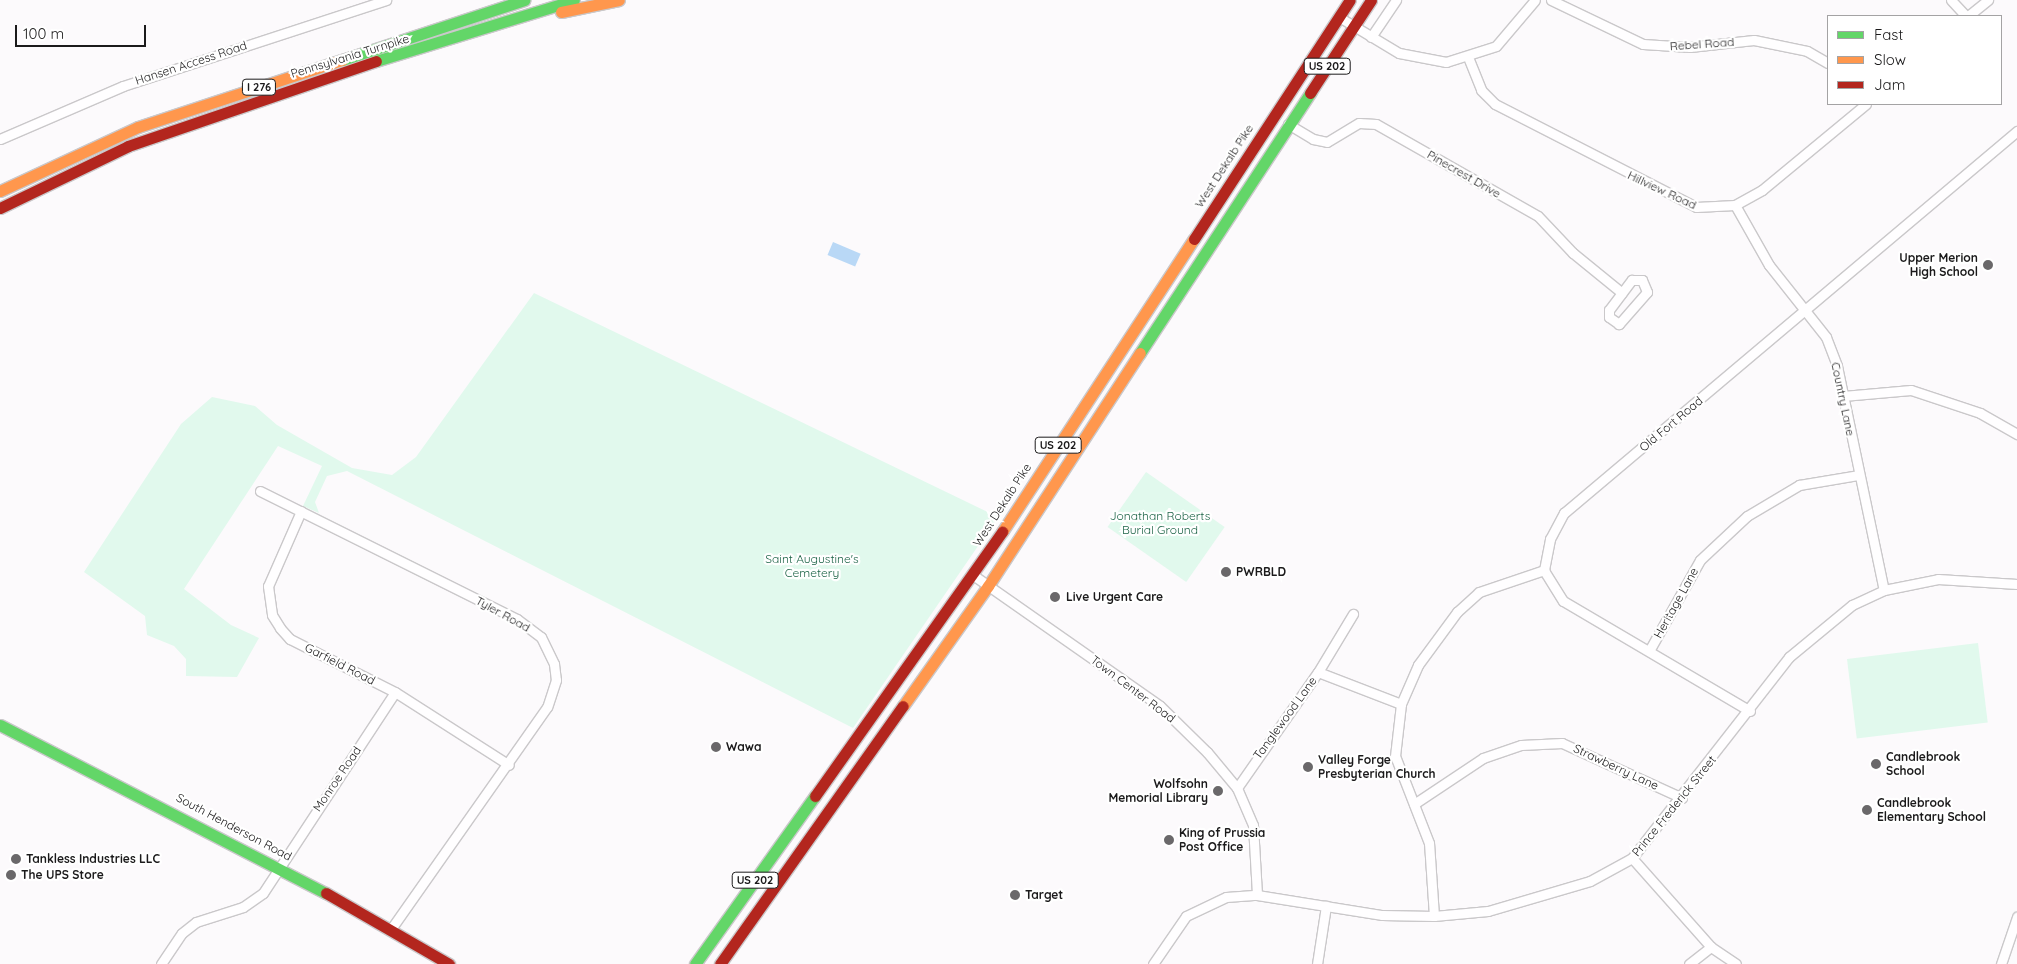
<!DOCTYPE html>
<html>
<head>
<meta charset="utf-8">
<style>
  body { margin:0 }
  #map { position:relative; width:2017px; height:964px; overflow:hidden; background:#fcfafc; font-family:Quicksand,sans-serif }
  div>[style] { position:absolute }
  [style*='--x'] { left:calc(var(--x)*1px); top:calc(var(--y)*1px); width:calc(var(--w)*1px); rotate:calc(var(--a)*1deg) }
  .green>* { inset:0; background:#e1f9ed; transform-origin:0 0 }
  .water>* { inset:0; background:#b9d8f6; transform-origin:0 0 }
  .roads { filter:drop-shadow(1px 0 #cac8ca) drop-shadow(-1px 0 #cac8ca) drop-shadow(0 1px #cac8ca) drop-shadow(0 -1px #cac8ca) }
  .street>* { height:9px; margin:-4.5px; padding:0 4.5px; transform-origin:4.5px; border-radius:4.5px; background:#fffeff }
  .fast>* { height:11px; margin:-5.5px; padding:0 5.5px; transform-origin:5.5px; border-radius:5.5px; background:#63d668 }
  .slow>* { height:11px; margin:-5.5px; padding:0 5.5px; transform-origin:5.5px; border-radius:5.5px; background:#ff974d }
  .jam>* { height:11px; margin:-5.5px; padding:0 5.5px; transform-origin:5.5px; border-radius:5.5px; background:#b3261e }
  .dots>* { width:14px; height:14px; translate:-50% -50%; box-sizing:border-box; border:2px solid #fff; border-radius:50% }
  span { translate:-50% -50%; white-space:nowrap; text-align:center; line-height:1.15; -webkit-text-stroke:4.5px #fff; paint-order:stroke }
  .shield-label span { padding:1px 4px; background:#fff; border:1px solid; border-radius:4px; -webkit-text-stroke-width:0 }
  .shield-label { font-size:11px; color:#1b1a1b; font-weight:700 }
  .street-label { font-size:12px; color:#1b1a1b }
  .poi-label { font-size:12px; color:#1b1a1b; font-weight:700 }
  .right { translate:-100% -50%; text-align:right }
  .left { translate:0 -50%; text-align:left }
  .park-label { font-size:12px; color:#1d6447 }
  .legend { position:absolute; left:1827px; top:15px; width:175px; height:90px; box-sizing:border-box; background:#fff; border:1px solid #a4a3a4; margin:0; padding:6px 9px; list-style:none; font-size:15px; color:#1b1a1b }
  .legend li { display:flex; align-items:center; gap:10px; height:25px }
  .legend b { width:25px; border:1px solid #a4a3a4 }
  .scale { position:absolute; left:15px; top:25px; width:131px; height:22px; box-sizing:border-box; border:2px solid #1b1a1b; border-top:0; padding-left:6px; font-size:15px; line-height:18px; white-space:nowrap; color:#1b1a1b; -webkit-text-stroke:4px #fff; paint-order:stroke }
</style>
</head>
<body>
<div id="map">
  <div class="green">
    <i style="clip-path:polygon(534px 293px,998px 517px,853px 728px,347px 471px,327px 476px,315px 502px,319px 513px,303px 506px,322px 466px,278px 446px,184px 589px,231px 625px,259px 638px,237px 677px,186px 676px,186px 659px,174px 646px,147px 635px,145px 616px,84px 572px,181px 424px,212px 397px,255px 406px,277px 425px,352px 468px,392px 475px,416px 457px)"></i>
    <i style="left:1146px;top:472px;width:96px;height:67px;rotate:35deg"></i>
    <i style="left:1978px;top:643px;width:80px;height:132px;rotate:83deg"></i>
  </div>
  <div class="water">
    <i style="left:833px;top:242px;width:30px;height:14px;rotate:23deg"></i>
  </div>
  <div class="roads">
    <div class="street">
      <i style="--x:1551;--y:0;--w:102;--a:25.6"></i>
      <i style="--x:1643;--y:44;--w:47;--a:3.7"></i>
      <i style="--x:1690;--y:47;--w:64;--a:-6.2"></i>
      <i style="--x:1754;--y:40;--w:54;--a:11.7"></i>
      <i style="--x:1807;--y:51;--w:24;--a:30"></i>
      <i style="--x:1951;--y:0;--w:22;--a:47"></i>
      <i style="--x:1968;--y:16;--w:26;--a:-39"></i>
      <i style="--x:1339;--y:17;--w:70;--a:31"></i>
      <i style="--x:1399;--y:53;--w:48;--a:10.8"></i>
      <i style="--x:1446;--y:62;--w:52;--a:-17.7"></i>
      <i style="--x:1496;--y:46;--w:60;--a:-49.7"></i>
      <i style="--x:1371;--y:37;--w:45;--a:-56"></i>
      <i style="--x:1468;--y:57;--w:35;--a:68"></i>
      <i style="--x:1481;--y:90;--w:20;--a:45"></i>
      <i style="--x:1495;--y:104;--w:226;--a:27.1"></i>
      <i style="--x:1696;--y:207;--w:39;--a:-3"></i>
      <i style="--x:1735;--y:205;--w:31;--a:-29"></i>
      <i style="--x:1762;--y:190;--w:135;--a:-39.6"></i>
      <i style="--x:1288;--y:124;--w:29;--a:31"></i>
      <i style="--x:1313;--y:139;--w:14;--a:12"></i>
      <i style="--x:1327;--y:142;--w:37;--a:-31"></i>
      <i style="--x:1359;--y:123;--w:17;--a:3"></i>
      <i style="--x:1376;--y:124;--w:186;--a:29.6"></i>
      <i style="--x:1538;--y:216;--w:51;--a:46.6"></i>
      <i style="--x:1573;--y:253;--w:63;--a:39.2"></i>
      <i style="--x:0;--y:139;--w:134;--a:-23.3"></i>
      <i style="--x:123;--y:86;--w:277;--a:-18.1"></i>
      <i style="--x:1735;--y:205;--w:69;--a:60.5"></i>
      <i style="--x:1769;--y:265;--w:92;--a:51.6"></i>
      <i style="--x:1826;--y:337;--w:31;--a:69"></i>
      <i style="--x:1837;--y:366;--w:229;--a:78.2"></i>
      <i style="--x:1632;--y:280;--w:10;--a:0"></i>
      <i style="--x:1642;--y:280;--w:13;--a:67"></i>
      <i style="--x:1647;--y:292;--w:43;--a:131.2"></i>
      <i style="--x:1619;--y:324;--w:12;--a:-145"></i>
      <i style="--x:1609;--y:317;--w:7;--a:-90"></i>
      <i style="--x:1609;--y:310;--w:38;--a:-53"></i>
      <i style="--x:1843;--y:396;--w:68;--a:-5"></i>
      <i style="--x:1911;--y:390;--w:73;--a:18.4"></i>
      <i style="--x:1980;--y:413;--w:43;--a:29.6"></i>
      <i style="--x:260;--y:491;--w:287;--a:26.5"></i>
      <i style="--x:517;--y:619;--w:30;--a:37"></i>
      <i style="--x:541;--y:637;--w:30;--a:64"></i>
      <i style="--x:554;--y:664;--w:16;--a:83"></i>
      <i style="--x:556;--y:680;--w:28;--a:108"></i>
      <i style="--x:547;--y:707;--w:273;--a:125.1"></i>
      <i style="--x:301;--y:511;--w:82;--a:113.7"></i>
      <i style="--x:268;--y:586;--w:29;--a:82"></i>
      <i style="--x:272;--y:615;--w:15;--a:58"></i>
      <i style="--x:280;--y:628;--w:15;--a:48"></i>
      <i style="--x:290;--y:639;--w:118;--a:26.8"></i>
      <i style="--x:395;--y:692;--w:135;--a:32.6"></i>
      <i style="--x:973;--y:575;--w:228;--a:35"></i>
      <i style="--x:1160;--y:706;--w:66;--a:44.4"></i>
      <i style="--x:1207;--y:752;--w:47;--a:50.2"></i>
      <i style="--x:1237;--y:788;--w:40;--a:66.6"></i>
      <i style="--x:1253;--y:825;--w:70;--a:86.7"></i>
      <i style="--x:1649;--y:651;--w:104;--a:-60.7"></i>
      <i style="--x:1700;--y:560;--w:64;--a:-43.1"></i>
      <i style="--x:1747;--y:516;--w:61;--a:-30.8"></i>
      <i style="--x:1799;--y:485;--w:61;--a:-9.5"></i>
      <i style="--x:1318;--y:672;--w:68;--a:-58.9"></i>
      <i style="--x:1750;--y:711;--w:217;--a:-149.5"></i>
      <i style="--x:1563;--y:601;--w:36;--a:-122"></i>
      <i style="--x:1544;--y:570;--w:32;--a:-79"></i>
      <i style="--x:1550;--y:539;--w:30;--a:-62"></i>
      <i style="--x:1564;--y:513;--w:593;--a:-40.14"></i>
      <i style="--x:1237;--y:788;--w:141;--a:-55.1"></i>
      <i style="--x:1318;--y:672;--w:89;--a:21.1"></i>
      <i style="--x:1414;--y:804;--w:83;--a:-33.7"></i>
      <i style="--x:1483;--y:758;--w:40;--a:-18.9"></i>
      <i style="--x:1521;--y:745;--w:41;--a:-2.8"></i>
      <i style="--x:1562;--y:743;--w:132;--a:24.6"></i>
      <i style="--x:1632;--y:858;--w:119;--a:48.4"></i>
      <i style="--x:1711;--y:947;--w:30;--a:34"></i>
      <i style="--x:1434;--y:916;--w:73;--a:-93.9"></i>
      <i style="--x:1429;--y:843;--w:93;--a:-111.3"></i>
      <i style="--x:1395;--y:756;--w:52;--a:-83.4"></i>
      <i style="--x:1401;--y:704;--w:43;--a:-66.4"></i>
      <i style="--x:1418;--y:665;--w:66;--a:-53.7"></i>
      <i style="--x:1457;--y:612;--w:30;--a:-42"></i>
      <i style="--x:1479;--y:592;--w:69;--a:-18.7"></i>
      <i style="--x:161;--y:964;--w:37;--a:-56"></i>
      <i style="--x:182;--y:933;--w:18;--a:-38"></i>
      <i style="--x:196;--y:922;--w:49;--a:-17.7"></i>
      <i style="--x:243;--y:907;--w:24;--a:-35"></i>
      <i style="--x:263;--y:893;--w:240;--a:-56.7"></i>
      <i style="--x:1153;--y:964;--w:58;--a:-55.5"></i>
      <i style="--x:1186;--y:916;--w:44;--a:-25.4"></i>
      <i style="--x:1226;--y:897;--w:31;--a:-4"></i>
      <i style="--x:1257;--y:895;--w:127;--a:9.1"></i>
      <i style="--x:1382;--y:915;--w:52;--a:1.1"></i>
      <i style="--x:1434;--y:916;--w:54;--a:-5.3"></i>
      <i style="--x:1488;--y:911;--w:106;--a:-16.4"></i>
      <i style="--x:1590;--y:881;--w:48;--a:-28.7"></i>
      <i style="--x:1632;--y:858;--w:255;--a:-52"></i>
      <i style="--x:1789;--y:657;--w:82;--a:-39.5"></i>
      <i style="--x:1852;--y:605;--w:35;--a:-25"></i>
      <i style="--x:1884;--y:590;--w:55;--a:-11.5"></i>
      <i style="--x:1938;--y:579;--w:79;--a:3.6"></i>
      <i style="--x:1317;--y:964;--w:59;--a:-81.2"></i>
      <i style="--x:1689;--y:964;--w:28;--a:-38"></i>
      <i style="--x:2001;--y:964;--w:50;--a:-71.2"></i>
    </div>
    <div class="fast">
      <i style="--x:342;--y:60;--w:192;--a:-18.2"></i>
      <i style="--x:376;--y:61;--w:207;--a:-17.1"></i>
      <i style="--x:1140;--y:353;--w:311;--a:-56.8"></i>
      <i style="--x:0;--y:725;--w:367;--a:27.3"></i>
      <i style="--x:695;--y:964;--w:206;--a:-54.5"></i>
    </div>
    <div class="slow">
      <i style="--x:561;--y:12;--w:59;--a:-11.7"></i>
      <i style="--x:0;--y:191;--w:152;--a:-24.9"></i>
      <i style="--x:138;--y:127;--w:215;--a:-18.2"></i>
      <i style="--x:1002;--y:532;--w:350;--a:-56.8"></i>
      <i style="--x:903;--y:706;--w:147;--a:-54.7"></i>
      <i style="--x:988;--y:586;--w:278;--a:-56.9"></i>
    </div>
    <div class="jam">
      <i style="--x:1310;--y:93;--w:111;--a:-56.7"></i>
      <i style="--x:0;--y:208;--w:142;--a:-25.8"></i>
      <i style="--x:128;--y:146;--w:262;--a:-18.9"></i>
      <i style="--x:1194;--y:239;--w:285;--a:-56.9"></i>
      <i style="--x:815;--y:796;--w:324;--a:-54.7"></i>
      <i style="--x:326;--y:893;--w:142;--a:30"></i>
      <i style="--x:720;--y:964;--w:316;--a:-54.7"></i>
    </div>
  </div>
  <div class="dots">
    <i style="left:1988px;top:265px;background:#6a686a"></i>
    <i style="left:1226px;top:572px;background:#6a686a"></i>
    <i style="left:1055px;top:597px;background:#6a686a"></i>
    <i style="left:716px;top:747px;background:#6a686a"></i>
    <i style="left:1876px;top:764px;background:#6a686a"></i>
    <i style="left:1308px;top:767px;background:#6a686a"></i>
    <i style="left:1218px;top:791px;background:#6a686a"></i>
    <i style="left:1867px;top:810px;background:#6a686a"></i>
    <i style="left:1169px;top:840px;background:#6a686a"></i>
    <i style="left:16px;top:859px;background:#6a686a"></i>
    <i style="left:11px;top:875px;background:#6a686a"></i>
    <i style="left:1015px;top:895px;background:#6a686a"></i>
  </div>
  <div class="shield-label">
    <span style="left:1327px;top:66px">US 202</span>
    <span style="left:259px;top:87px">I 276</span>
    <span style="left:1058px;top:445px">US 202</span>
    <span style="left:755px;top:880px">US 202</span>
  </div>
  <div class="street-label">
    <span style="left:1702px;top:44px;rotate:-4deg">Rebel Road</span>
    <span style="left:350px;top:56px;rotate:-17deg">Pennsylvania Turnpike</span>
    <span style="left:191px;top:63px;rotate:-18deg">Hansen Access Road</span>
    <span style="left:1224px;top:166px;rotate:-57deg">West Dekalb Pike</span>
    <span style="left:1464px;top:174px;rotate:30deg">Pinecrest Drive</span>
    <span style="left:1662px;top:190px;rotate:25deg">Hillview Road</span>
    <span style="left:1843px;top:399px;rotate:78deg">Country Lane</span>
    <span style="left:1671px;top:424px;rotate:-40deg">Old Fort Road</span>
    <span style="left:1002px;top:505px;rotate:-57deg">West Dekalb Pike</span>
    <span style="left:1676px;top:603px;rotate:-61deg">Heritage Lane</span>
    <span style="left:503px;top:614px;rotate:29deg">Tyler Road</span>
    <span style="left:340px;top:664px;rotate:27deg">Garfield Road</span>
    <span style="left:1133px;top:689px;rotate:37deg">Town Center Road</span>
    <span style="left:1285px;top:718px;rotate:-54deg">Tanglewood Lane</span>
    <span style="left:1616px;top:767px;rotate:25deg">Strawberry Lane</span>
    <span style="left:337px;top:779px;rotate:-56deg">Monroe Road</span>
    <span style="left:1674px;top:806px;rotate:-51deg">Prince Frederick Street</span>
    <span style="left:234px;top:827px;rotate:28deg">South Henderson Road</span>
  </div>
  <div class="poi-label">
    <span class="right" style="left:1978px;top:265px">Upper Merion<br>High School</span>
    <span class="left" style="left:1236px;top:572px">PWRBLD</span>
    <span class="left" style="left:1066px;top:597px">Live Urgent Care</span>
    <span class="left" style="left:726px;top:747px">Wawa</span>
    <span class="left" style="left:1886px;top:764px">Candlebrook<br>School</span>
    <span class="left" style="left:1318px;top:767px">Valley Forge<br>Presbyterian Church</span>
    <span class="right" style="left:1208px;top:791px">Wolfsohn<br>Memorial Library</span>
    <span class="left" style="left:1877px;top:810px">Candlebrook<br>Elementary School</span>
    <span class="left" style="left:1179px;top:840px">King of Prussia<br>Post Office</span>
    <span class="left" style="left:26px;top:859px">Tankless Industries LLC</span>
    <span class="left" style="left:21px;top:875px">The UPS Store</span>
    <span class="left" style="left:1025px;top:895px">Target</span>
  </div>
  <div class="park-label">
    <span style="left:1160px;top:523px">Jonathan Roberts<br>Burial Ground</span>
    <span style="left:812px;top:566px">Saint Augustine's<br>Cemetery</span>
  </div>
  <ul class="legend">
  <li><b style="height:6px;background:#63d668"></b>Fast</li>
  <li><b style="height:6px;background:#ff974d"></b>Slow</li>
  <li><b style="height:6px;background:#b3261e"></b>Jam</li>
  </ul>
  <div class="scale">100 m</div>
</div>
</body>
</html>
